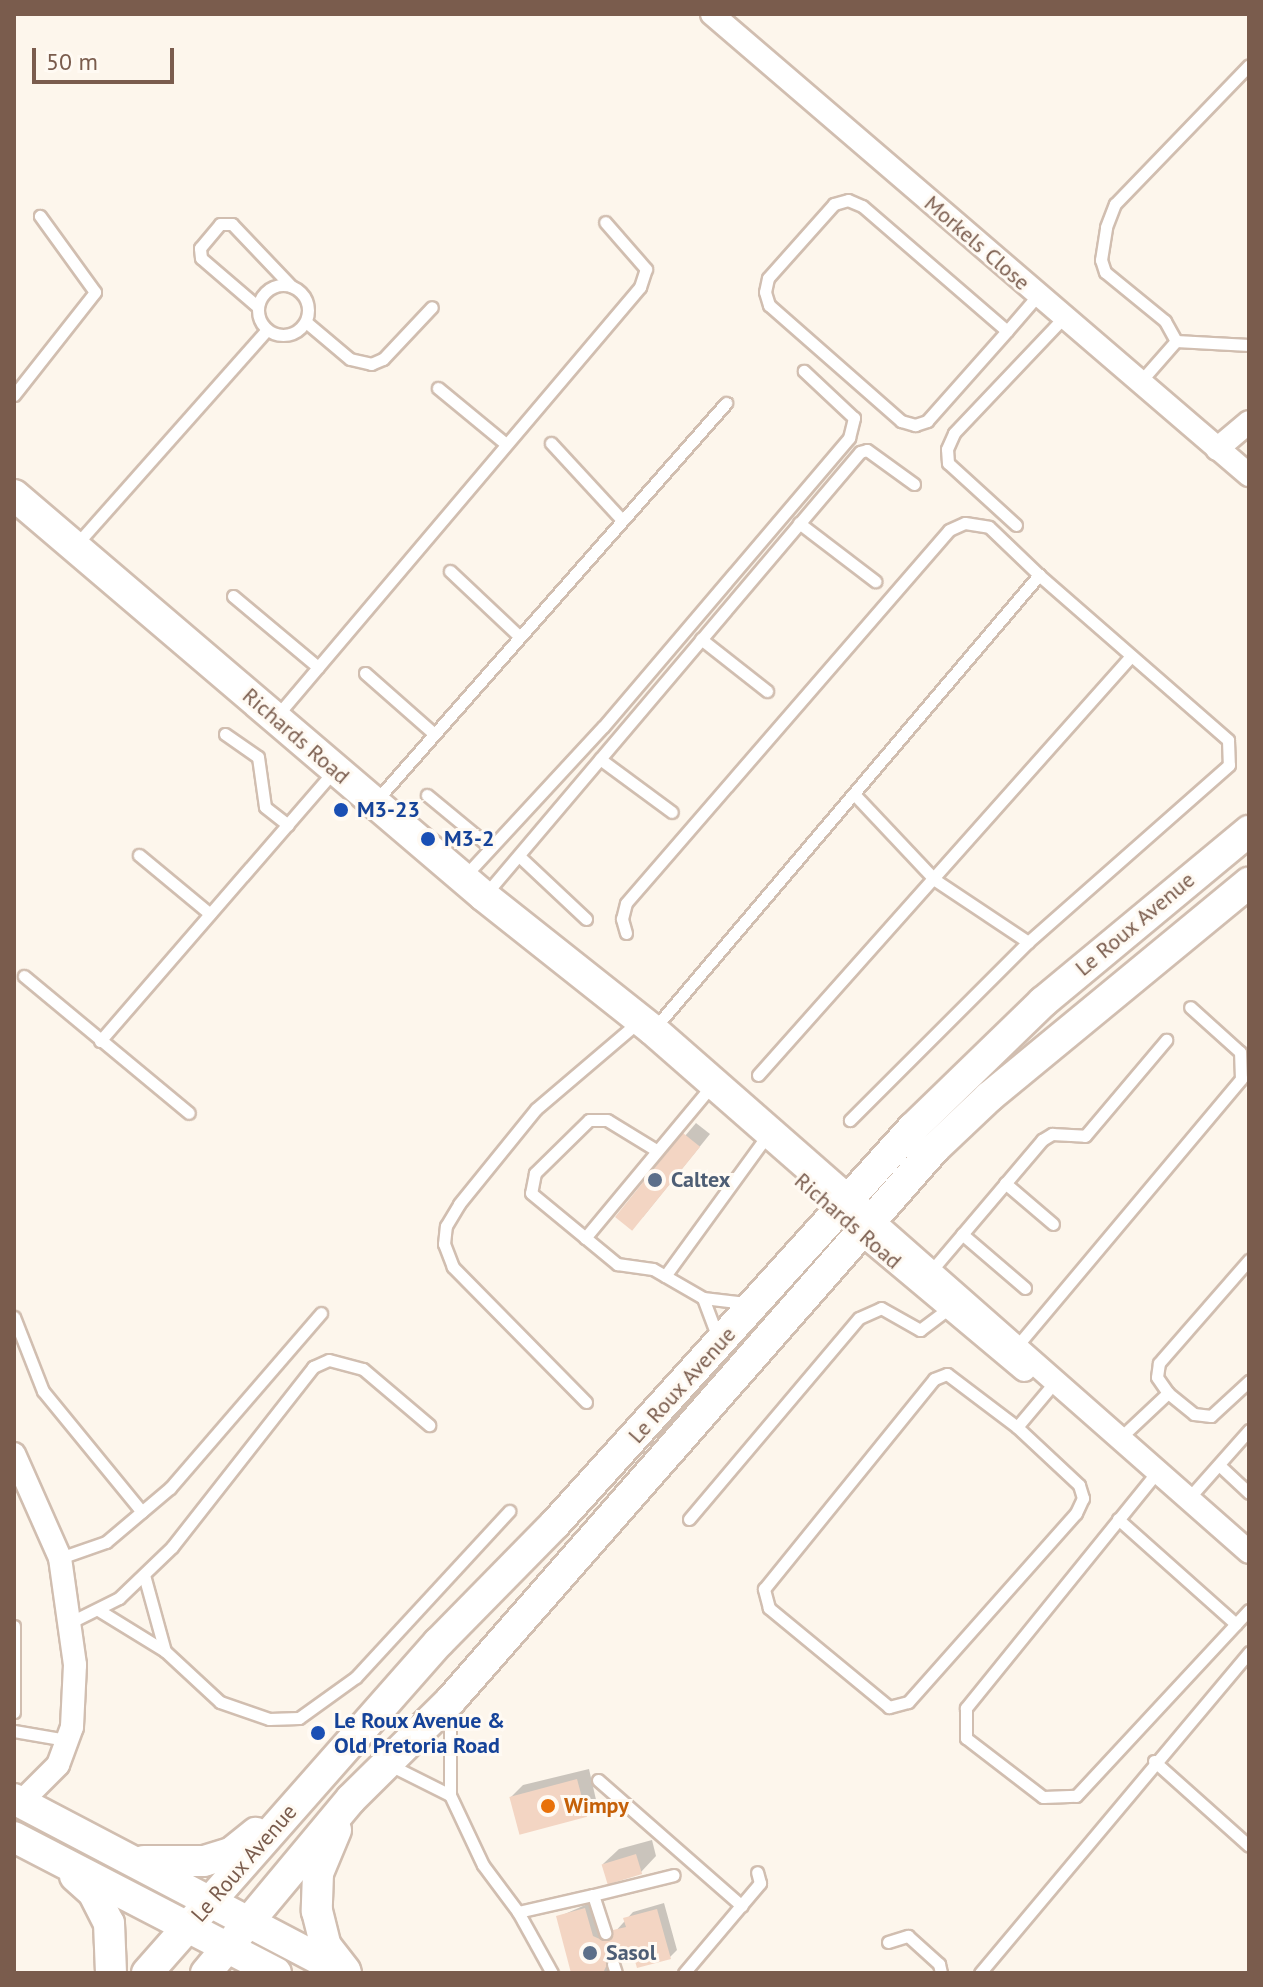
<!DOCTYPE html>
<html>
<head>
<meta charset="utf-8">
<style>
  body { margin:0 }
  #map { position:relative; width:1263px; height:1987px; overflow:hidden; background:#fdf6ec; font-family:"PT Sans",sans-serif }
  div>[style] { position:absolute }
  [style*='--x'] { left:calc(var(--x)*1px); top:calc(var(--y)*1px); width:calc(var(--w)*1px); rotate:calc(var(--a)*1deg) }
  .shadow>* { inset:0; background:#0003 }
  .building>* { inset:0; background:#f3d5c3; transform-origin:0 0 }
  .roads { filter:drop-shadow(2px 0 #d1beb0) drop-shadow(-2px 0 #d1beb0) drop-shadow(0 2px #d1beb0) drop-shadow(0 -2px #d1beb0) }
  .lane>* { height:11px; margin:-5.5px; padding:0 5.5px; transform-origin:5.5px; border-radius:5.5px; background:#fff }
  .lane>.ring { margin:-5.5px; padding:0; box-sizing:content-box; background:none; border:11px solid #fff; border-radius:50% }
  .street>* { height:22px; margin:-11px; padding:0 11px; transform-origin:11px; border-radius:11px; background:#fff }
  .secondary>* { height:30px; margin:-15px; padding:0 15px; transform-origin:15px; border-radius:15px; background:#fff }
  .dots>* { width:22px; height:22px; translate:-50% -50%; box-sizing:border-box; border:4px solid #fffaf3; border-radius:50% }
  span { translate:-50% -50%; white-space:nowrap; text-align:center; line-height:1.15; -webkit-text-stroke:6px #fffaf3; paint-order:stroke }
  .street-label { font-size:22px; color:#7a5c4d }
  .transit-label { font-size:22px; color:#164399; font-weight:700 }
  .left { translate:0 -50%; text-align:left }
  .service-label { font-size:22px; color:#4e5e75; font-weight:700 }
  .food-label { font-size:22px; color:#c56008; font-weight:700 }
  .frame { position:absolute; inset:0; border:16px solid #7a5c4d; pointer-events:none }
  .scale { position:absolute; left:32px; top:48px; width:142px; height:36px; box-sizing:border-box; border:4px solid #7a5c4d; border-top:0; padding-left:10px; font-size:24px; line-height:28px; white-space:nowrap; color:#7a5c4d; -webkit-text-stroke:6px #fffaf3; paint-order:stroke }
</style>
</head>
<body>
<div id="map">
  <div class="shadow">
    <i style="clip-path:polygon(696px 1123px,710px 1134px,643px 1217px,617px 1216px)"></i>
    <i style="clip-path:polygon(589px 1769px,597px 1804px,586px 1815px,511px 1797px,523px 1785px)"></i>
    <i style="clip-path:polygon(652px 1840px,656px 1856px,641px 1872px,603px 1864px,619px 1849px)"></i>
    <i style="clip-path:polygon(592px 1902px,600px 1929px,613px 1934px,633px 1912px,664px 1903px,677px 1950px,670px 1957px,611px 1954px,612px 1973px,573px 1973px,558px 1917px)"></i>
  </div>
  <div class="building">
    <i style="left:683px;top:1133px;width:22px;height:108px;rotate:39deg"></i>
    <i style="left:577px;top:1779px;width:39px;height:70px;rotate:75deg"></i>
    <i style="left:636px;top:1854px;width:21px;height:36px;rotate:73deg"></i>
    <i style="clip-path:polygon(585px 1908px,593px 1936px,604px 1941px,613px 1930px,626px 1927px,623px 1918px,657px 1909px,671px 1959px,637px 1968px,634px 1958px,621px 1962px,611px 1956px,603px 1973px,571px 1973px,556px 1916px)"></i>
  </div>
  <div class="roads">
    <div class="lane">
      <i class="ring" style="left:258px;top:285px;width:39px;height:39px"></i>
      <i style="--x:258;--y:307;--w:75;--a:-139.3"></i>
      <i style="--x:201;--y:258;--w:10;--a:-96"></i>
      <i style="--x:200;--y:248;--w:31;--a:-50"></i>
      <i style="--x:220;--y:224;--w:12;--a:0"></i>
      <i style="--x:232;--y:224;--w:86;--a:46.4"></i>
      <i style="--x:306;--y:322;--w:57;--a:40.1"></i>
      <i style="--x:350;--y:359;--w:22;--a:13"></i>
      <i style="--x:371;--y:364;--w:13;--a:-23"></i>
      <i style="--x:383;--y:359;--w:71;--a:-46.7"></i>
      <i style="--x:1007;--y:331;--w:191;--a:-139.2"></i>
      <i style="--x:862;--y:206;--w:15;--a:-157"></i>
      <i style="--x:848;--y:200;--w:15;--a:164"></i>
      <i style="--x:834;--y:204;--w:99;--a:131.7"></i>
      <i style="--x:768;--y:278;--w:14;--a:102"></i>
      <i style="--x:765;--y:292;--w:14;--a:73"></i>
      <i style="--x:769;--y:305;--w:176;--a:41.3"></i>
      <i style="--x:901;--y:421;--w:15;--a:16"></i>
      <i style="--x:915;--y:425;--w:13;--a:-18"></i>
      <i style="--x:927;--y:421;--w:120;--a:-48.4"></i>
      <i style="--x:1007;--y:331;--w:48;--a:-49.3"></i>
      <i style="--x:1176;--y:341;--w:73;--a:3.1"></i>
      <i style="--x:1140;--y:382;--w:55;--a:-48.7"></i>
      <i style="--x:1176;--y:341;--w:23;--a:-119"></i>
      <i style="--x:1165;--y:321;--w:77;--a:-140.8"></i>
      <i style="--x:1105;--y:272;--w:13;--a:-108"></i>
      <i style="--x:1101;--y:260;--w:33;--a:-81"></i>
      <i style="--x:1106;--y:227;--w:25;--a:-69"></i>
      <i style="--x:1115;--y:204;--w:193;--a:-46"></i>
      <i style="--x:438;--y:388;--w:88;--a:39.5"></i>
      <i style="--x:14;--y:395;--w:131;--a:-51.8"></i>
      <i style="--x:95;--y:292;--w:94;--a:-125.9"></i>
      <i style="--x:551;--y:443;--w:105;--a:47.3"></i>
      <i style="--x:799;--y:523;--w:96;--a:37.3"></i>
      <i style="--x:1016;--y:525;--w:92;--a:-137.6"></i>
      <i style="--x:948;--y:463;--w:14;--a:-94"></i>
      <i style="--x:947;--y:449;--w:17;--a:-66"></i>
      <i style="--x:954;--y:433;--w:160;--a:-46.5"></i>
      <i style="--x:75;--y:546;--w:289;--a:-48.4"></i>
      <i style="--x:450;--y:571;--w:95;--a:43.3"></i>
      <i style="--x:233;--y:596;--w:111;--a:39.9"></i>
      <i style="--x:701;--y:639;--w:84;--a:38.2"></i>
      <i style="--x:365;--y:673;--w:91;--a:41.4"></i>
      <i style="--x:275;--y:718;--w:565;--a:-49.74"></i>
      <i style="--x:640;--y:287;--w:19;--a:-72"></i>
      <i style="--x:646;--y:269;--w:62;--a:-131.1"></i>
      <i style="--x:225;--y:734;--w:40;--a:34.9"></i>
      <i style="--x:258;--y:757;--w:50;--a:82"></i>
      <i style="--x:265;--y:807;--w:29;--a:38"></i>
      <i style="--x:600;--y:759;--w:89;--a:36.4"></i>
      <i style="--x:854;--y:794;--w:118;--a:46.7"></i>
      <i style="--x:935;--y:880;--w:112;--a:33.7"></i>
      <i style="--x:427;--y:795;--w:82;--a:39.5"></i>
      <i style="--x:374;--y:803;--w:533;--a:-48.65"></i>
      <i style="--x:139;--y:855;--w:92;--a:39.7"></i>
      <i style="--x:519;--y:856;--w:92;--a:43.2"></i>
      <i style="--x:463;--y:878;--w:206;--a:-47.2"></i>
      <i style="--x:603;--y:727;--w:380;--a:-49.6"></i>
      <i style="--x:849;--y:438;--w:21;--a:-76"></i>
      <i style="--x:854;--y:418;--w:69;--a:-136.8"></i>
      <i style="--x:484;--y:896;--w:582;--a:-49.74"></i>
      <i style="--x:860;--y:452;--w:7;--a:-16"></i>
      <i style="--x:867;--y:450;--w:58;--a:35.9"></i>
      <i style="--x:626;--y:933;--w:15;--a:-106"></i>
      <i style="--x:622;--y:919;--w:16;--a:-76"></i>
      <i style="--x:626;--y:903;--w:493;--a:-49.1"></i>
      <i style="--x:949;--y:530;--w:17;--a:-24"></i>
      <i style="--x:965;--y:523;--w:24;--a:9"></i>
      <i style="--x:989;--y:527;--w:69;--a:43.8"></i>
      <i style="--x:24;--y:976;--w:214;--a:39.7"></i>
      <i style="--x:653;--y:1030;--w:597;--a:-49.69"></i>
      <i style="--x:1039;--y:575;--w:251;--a:41.1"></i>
      <i style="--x:1228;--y:740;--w:25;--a:88"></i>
      <i style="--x:1229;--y:765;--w:268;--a:138.6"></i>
      <i style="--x:1028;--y:942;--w:252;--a:135"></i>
      <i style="--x:100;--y:1041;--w:359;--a:-49.1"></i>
      <i style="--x:758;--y:1075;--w:561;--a:-48.32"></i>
      <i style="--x:656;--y:1150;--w:57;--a:-148.5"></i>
      <i style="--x:607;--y:1120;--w:18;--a:180"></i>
      <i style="--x:589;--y:1120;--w:76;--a:135.5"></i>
      <i style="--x:535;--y:1173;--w:20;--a:101"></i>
      <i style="--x:531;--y:1193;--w:112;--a:39.5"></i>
      <i style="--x:617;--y:1264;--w:36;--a:8"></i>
      <i style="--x:653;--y:1269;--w:58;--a:30.1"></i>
      <i style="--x:703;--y:1298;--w:43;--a:6.6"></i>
      <i style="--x:1005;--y:1183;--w:63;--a:40.5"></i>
      <i style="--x:962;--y:1234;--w:83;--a:40.6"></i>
      <i style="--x:585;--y:1238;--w:199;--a:-50.3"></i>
      <i style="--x:931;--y:1271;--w:172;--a:-49.7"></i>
      <i style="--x:1042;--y:1140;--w:12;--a:-31"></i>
      <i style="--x:1052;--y:1134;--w:33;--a:3"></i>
      <i style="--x:1085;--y:1136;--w:126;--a:-49.8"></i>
      <i style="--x:665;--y:1276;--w:163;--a:-54"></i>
      <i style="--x:703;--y:1298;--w:43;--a:69.4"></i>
      <i style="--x:14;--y:1317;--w:79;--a:68.6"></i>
      <i style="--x:43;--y:1391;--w:156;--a:50.7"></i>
      <i style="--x:1017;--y:1346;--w:349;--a:-50"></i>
      <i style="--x:1241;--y:1079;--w:27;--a:-92"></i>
      <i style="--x:1240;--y:1052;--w:67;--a:-138"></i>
      <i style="--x:947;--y:1374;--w:88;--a:37.1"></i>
      <i style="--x:1017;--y:1427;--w:85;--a:43.1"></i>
      <i style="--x:1079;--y:1485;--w:14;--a:73"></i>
      <i style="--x:1083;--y:1498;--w:17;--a:115"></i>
      <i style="--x:1076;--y:1513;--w:253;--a:131.6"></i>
      <i style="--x:908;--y:1702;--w:20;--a:165"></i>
      <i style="--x:889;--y:1707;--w:156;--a:-140.5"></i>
      <i style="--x:769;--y:1608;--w:20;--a:-105"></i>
      <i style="--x:764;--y:1589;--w:270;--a:-51"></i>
      <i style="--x:934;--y:1379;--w:14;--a:-21"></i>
      <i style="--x:1168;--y:1393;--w:33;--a:39"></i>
      <i style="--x:1194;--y:1414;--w:17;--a:7"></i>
      <i style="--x:1211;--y:1416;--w:52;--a:-42.6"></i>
      <i style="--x:586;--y:1402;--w:190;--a:-134.6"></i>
      <i style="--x:453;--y:1267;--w:25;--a:-111"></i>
      <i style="--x:444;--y:1244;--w:18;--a:-84"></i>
      <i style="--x:446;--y:1226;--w:26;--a:-59"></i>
      <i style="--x:459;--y:1204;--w:122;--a:-51"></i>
      <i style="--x:536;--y:1109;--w:123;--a:-40.4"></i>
      <i style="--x:1017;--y:1427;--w:48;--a:-50"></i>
      <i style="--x:1120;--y:1438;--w:66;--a:-43.2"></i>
      <i style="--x:1168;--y:1393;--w:19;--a:-125"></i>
      <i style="--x:1157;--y:1377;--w:14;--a:-82"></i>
      <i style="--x:1159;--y:1363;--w:137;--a:-48.9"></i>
      <i style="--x:1219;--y:1465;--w:41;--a:43"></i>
      <i style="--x:1157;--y:1472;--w:304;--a:129"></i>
      <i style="--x:966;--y:1708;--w:30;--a:90"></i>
      <i style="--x:966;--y:1738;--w:97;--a:37.5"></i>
      <i style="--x:1043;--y:1797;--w:33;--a:-2"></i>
      <i style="--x:1076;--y:1796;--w:254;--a:-47.1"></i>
      <i style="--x:1188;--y:1499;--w:92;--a:-48.5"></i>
      <i style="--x:689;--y:1519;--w:263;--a:-49.8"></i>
      <i style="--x:859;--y:1318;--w:24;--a:-24"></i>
      <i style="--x:881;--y:1308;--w:45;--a:29.4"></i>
      <i style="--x:920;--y:1330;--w:36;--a:-37"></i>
      <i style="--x:1118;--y:1519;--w:158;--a:41.7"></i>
      <i style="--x:60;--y:1558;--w:49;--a:-19.2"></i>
      <i style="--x:106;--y:1542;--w:84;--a:-40.2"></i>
      <i style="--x:170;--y:1488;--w:231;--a:-49.2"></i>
      <i style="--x:144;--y:1575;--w:79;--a:74.6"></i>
      <i style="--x:100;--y:1611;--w:76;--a:31.6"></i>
      <i style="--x:165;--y:1651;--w:75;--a:42.8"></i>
      <i style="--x:220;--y:1702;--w:52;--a:19.1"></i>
      <i style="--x:269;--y:1719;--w:30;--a:-2"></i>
      <i style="--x:299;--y:1718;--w:70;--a:-35.7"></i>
      <i style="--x:356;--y:1677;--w:226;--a:-47.3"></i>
      <i style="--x:71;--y:1622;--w:54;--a:-26.6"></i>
      <i style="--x:119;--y:1598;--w:74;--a:-43.9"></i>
      <i style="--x:172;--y:1547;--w:229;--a:-51.9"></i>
      <i style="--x:313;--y:1367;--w:17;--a:-24"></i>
      <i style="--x:329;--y:1360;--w:35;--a:15"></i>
      <i style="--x:363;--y:1369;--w:87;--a:40.3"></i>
      <i style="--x:14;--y:1626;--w:86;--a:90"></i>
      <i style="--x:450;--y:1710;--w:85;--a:90"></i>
      <i style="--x:450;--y:1795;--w:77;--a:64.8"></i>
      <i style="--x:483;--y:1865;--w:59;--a:53.3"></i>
      <i style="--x:518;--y:1912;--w:70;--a:60.9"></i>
      <i style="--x:14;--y:1731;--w:53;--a:9.8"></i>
      <i style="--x:1154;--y:1761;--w:127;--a:41.8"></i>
      <i style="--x:390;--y:1765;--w:67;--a:26.6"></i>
      <i style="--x:598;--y:1780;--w:191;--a:41.2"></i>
      <i style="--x:593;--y:1895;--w:83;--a:-13.9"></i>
      <i style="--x:518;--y:1912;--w:77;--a:-12.8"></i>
      <i style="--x:593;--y:1895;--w:40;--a:72"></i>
      <i style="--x:888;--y:1942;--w:21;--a:-17"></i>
      <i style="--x:908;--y:1936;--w:42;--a:42.1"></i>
      <i style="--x:939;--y:1964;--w:9;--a:77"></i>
      <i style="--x:613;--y:1964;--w:9;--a:72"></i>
      <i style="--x:684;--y:1973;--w:118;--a:-49.8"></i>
      <i style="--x:760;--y:1883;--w:11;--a:-105"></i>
      <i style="--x:980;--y:1973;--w:419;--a:-50"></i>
    </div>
    <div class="street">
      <i style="--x:712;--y:14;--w:708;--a:40.65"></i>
      <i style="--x:1217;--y:449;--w:42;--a:-40.2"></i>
      <i style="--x:873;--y:1221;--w:501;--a:41.36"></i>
      <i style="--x:861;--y:1233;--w:213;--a:40"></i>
      <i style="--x:14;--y:1454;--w:114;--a:66.1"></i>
      <i style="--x:60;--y:1558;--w:108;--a:82"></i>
      <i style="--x:75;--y:1665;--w:62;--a:92.8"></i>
      <i style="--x:72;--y:1727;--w:40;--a:110.2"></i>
      <i style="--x:58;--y:1765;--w:52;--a:135"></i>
    </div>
    <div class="secondary">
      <i style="--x:14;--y:495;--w:618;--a:40.47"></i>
      <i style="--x:484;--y:896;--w:216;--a:38.4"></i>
      <i style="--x:653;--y:1030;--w:276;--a:41.2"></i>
      <i style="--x:14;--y:1799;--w:375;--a:27.7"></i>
      <i style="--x:336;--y:1830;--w:47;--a:112.7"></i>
      <i style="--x:318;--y:1873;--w:38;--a:92"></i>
      <i style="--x:317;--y:1911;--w:36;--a:76"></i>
      <i style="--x:326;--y:1946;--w:31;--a:52"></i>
      <i style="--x:14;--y:1837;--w:295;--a:27.4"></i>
      <i style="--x:144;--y:1861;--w:60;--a:0"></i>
      <i style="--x:204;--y:1861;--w:28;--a:-17"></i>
      <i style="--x:231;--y:1853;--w:32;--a:-39"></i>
      <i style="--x:75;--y:1876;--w:24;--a:42"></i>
      <i style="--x:93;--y:1892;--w:35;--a:63"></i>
      <i style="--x:109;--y:1923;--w:50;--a:87.7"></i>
      <i style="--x:147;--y:1973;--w:441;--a:-48.6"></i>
      <i style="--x:439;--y:1642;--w:165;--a:-45.5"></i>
      <i style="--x:555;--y:1524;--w:534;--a:-47.89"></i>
      <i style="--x:913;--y:1128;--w:181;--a:-44.1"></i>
      <i style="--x:1043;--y:1002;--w:268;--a:-39.7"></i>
      <i style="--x:206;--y:1973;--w:226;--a:-50.2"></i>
      <i style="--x:351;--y:1799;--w:141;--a:-44.7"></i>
      <i style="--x:451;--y:1700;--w:734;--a:-48.76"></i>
      <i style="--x:935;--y:1148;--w:74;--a:-43.4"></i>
      <i style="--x:989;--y:1097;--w:337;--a:-39.5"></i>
    </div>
  </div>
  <div class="dots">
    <i style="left:341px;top:810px;background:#1a4fb4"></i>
    <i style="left:428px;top:839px;background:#1a4fb4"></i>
    <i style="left:655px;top:1180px;background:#5c6f8a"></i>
    <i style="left:318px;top:1733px;background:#1a4fb4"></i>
    <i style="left:548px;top:1806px;background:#e8710a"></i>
    <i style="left:590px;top:1953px;background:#5c6f8a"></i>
  </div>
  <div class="street-label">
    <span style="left:977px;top:243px;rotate:41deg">Morkels Close</span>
    <span style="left:296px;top:736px;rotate:41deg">Richards Road</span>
    <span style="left:1135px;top:924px;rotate:-40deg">Le Roux Avenue</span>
    <span style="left:848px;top:1221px;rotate:41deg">Richards Road</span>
    <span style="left:682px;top:1385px;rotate:-48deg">Le Roux Avenue</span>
    <span style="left:244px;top:1863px;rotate:-49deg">Le Roux Avenue</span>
  </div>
  <div class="transit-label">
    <span class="left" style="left:357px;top:810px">M3-23</span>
    <span class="left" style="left:444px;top:839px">M3-2</span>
    <span class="left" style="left:334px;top:1733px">Le Roux Avenue &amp;<br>Old Pretoria Road</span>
  </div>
  <div class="service-label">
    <span class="left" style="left:671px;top:1180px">Caltex</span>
    <span class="left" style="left:606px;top:1953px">Sasol</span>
  </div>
  <div class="food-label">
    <span class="left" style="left:564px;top:1806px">Wimpy</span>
  </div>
  <div class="frame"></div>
  <div class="scale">50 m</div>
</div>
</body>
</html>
